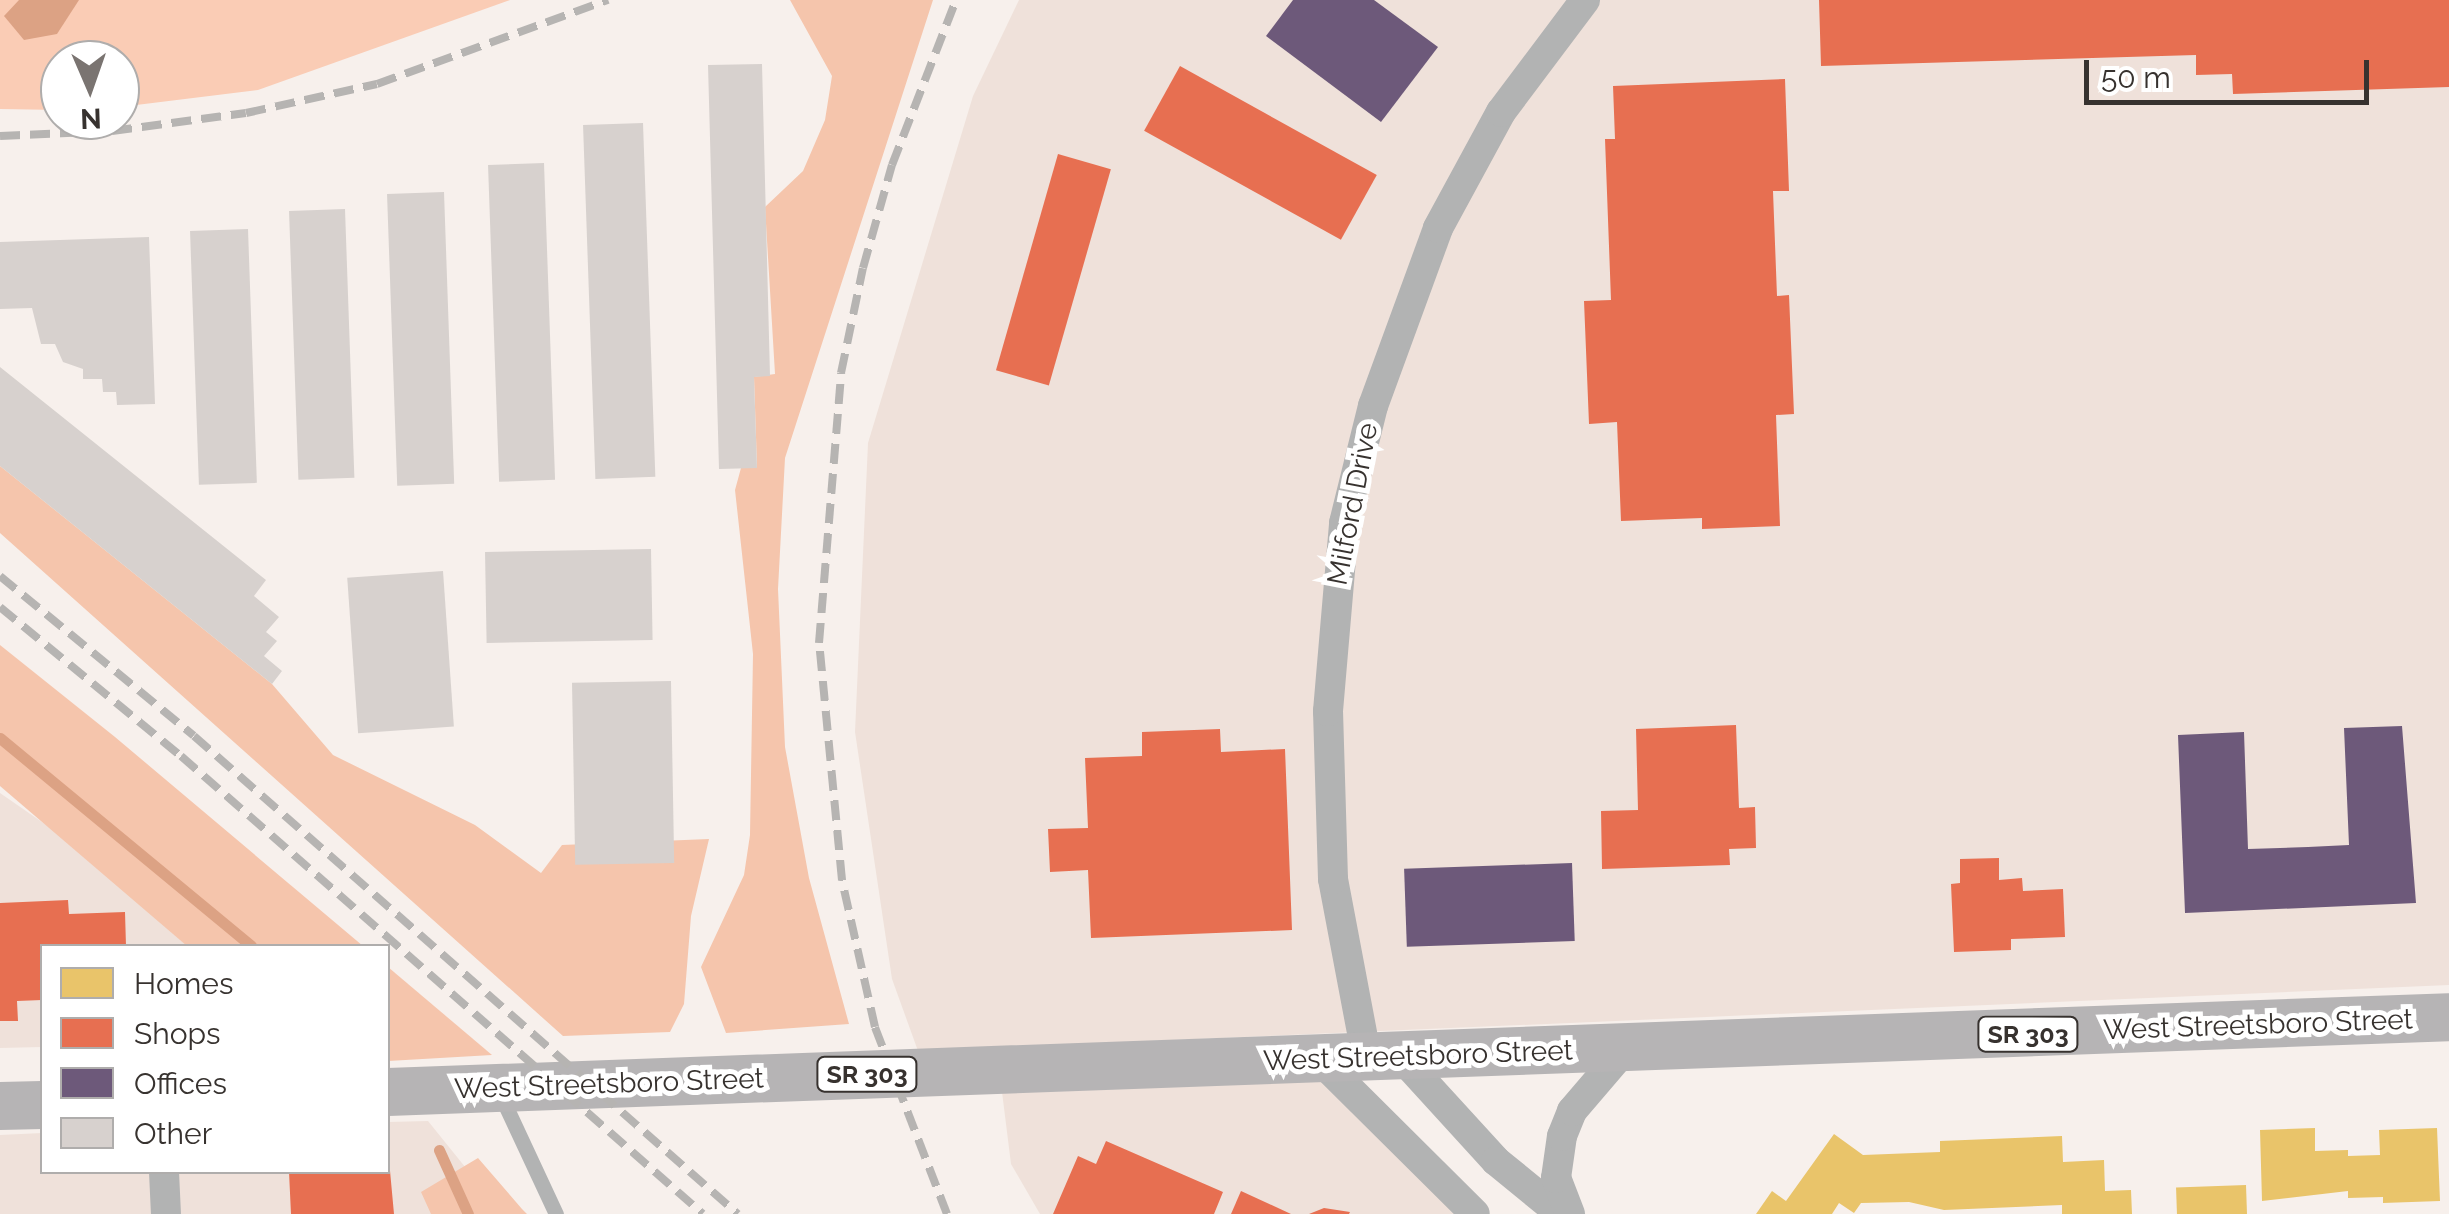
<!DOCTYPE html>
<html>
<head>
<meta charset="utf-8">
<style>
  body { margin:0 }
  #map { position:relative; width:2449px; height:1214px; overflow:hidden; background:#f7f0ec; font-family:Raleway,sans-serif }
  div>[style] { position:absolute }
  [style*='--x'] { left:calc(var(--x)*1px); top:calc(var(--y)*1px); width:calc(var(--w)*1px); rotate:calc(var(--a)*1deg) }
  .built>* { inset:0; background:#efe1da }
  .green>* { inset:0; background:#faccb5 }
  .forest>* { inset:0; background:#f5c5ac }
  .water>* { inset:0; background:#dca284 }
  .homes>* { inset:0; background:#e9c46a; transform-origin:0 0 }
  .shops>* { inset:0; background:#e76f51; transform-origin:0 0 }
  .offices>* { inset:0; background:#6d597a; transform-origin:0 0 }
  .stream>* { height:11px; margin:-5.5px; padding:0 5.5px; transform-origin:5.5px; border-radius:5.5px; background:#dca284 }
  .building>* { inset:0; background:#d7d1ce; transform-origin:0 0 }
  .lane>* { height:15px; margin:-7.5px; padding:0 7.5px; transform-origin:7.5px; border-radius:7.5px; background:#b2b3b3 }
  .street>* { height:30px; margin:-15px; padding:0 15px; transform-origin:15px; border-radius:15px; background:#b2b3b3 }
  .primary>* { height:48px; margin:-24px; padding:0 24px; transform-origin:24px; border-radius:24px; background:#b6b4b5 }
  .rail>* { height:8px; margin-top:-4px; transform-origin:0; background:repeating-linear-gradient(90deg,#b6b4b2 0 20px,transparent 0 30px) }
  span { translate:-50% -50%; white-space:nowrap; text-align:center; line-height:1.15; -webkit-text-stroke:10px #fff; paint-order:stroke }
  .shield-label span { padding:2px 8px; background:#fff; border:2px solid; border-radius:8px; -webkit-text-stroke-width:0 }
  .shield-label { font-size:25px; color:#37322f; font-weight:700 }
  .street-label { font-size:28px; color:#37322f }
  .legend { position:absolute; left:40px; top:944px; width:350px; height:230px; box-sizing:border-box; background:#fff; border:2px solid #afadac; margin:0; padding:12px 18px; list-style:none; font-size:30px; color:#37322f }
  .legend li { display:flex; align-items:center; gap:20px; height:50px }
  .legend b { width:50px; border:2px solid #afadac }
  .north { position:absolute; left:40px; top:40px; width:100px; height:100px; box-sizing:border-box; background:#fff; border:2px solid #afadac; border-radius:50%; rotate:178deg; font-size:28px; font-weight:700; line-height:40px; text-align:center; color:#37322f }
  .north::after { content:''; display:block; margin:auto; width:35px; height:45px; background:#7a7471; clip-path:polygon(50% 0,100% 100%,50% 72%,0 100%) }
  .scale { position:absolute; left:2084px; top:60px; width:285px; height:45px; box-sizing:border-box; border:5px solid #37322f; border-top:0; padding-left:12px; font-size:30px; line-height:35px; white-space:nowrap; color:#37322f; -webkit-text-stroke:8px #fff; paint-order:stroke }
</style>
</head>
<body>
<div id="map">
  <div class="built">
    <i style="clip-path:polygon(1019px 0,2449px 0,2449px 985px,918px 1051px,892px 979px,855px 732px,868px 443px,973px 96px)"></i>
    <i style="clip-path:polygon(0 793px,221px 946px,42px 946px,42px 1047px,0 1048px)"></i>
    <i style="clip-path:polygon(1320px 1060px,1475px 1214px,1040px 1214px,1011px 1164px,999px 1068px)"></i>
    <i style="clip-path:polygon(428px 1121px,503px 1214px,0 1214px,0 1135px,42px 1133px,42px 1172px,388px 1172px,388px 1122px)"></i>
  </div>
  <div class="green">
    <i style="clip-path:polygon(0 0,510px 0,258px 90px,120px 107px,120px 60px,60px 60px,60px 110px,0 109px)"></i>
  </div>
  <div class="forest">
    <i style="clip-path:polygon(790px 0,933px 0,785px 458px,778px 589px,785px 747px,809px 878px,849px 1024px,726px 1033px,701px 967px,744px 875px,750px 835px,753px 654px,735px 490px,741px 468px,757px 467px,754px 377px,775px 374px,765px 207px,803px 171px,825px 120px,832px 76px)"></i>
    <i style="clip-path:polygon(0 466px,272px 684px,333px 755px,475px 825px,541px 873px,562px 845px,709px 839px,691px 916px,684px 1004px,670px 1032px,563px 1036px,0 533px)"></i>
    <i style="clip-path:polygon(0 645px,115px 737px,363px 946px,187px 946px,0 786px)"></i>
    <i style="clip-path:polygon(388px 967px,492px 1055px,388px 1061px)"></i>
    <i style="clip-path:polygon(478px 1158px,522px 1209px,527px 1214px,431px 1214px,421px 1192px)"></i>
  </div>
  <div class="water">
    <i style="clip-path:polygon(19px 0,79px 0,57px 34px,24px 40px,4px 16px)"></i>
  </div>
  <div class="homes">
    <i style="clip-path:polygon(2315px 1128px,2315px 1151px,2348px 1150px,2348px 1156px,2380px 1155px,2379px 1130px,2437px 1128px,2440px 1201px,2383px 1203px,2383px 1197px,2348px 1198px,2348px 1191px,2262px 1201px,2260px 1130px)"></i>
    <i style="clip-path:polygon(1834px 1134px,1863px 1155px,1940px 1152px,1940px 1141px,2062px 1136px,2063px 1162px,2104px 1160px,2105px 1191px,2131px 1190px,2132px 1214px,2062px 1214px,2062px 1205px,1944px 1210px,1909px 1202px,1861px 1203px,1854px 1213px,1839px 1203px,1832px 1214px,1756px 1214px,1772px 1191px,1786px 1201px)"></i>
    <i style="left:2246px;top:1185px;width:29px;height:70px;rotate:88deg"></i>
  </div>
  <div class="shops">
    <i style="clip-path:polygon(1819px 0,2449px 0,2449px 87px,2233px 94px,2232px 74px,2196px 75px,2196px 55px,1821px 66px)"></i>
    <i style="left:1180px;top:66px;width:225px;height:74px;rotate:29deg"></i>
    <i style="clip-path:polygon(1785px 79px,1789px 191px,1773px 191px,1777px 296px,1789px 295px,1794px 414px,1776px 415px,1780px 526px,1702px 529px,1702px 518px,1621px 521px,1617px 422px,1589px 424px,1584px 301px,1611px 300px,1605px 139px,1615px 139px,1613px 86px)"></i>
    <i style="left:1058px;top:154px;width:55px;height:225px;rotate:16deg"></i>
    <i style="clip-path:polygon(1736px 725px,1739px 808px,1755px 807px,1756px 848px,1729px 849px,1730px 865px,1602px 869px,1601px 811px,1638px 810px,1636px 729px)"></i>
    <i style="clip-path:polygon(1220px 729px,1221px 752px,1285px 749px,1292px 930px,1091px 938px,1088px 870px,1050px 872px,1048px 829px,1088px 828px,1085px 758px,1142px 756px,1142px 732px)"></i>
    <i style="clip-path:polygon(1999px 858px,1999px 880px,2022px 878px,2023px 891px,2063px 889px,2065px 937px,2011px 939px,2011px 950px,1954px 952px,1951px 884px,1960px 883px,1960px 859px)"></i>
    <i style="clip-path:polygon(68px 900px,69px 914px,125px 912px,126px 946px,42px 946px,42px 1000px,17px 1001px,18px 1021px,0 1021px,0 903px)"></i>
    <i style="clip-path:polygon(1106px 1141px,1223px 1192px,1214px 1214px,1053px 1214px,1078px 1156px,1096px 1164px)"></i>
    <i style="clip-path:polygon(388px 1149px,394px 1214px,291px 1214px,289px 1172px,388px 1172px)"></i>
    <i style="clip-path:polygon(1241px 1191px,1291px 1214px,1231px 1214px)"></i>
    <i style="clip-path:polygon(1324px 1208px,1350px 1212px,1349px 1214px,1309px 1214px)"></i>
  </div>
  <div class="offices">
    <i style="clip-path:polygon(1293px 0,1374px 0,1438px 47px,1381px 122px,1266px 36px)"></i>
    <i style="clip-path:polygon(2402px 726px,2416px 903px,2185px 913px,2178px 735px,2244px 732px,2248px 849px,2308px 847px,2349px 845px,2344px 728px)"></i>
    <i style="left:1572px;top:863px;width:78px;height:168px;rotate:88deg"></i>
  </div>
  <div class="stream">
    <i style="--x:0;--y:738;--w:326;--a:39.6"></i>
    <i style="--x:439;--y:1150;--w:70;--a:65.6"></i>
  </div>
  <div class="building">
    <i style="clip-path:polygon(762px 64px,770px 376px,754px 377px,757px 468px,719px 469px,708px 65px)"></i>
    <i style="left:643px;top:123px;width:354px;height:60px;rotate:88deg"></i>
    <i style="left:544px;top:163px;width:317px;height:56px;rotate:88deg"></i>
    <i style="left:444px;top:192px;width:292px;height:57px;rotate:88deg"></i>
    <i style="left:345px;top:209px;width:269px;height:56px;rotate:88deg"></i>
    <i style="left:248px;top:229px;width:254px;height:58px;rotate:88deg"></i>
    <i style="clip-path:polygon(149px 237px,155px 404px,117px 405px,116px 392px,103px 392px,102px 379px,83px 379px,83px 369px,63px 362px,55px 344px,41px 344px,32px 308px,0 309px,0 242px)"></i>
    <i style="clip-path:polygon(0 367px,266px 580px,254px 596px,279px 617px,266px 632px,277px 641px,264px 656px,282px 671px,272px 684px,0 466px)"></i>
    <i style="left:651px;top:549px;width:91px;height:166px;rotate:89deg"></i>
    <i style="left:443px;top:571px;width:156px;height:96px;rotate:86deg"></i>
    <i style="left:671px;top:681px;width:182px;height:99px;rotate:89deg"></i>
  </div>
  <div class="lane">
    <i style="--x:501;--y:1096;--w:130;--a:65"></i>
  </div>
  <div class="street">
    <i style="--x:1402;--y:1058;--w:139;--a:47.6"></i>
    <i style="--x:1496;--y:1161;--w:84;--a:39.2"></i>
    <i style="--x:1367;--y:1059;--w:183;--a:-100.7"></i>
    <i style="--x:1333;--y:879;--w:168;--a:-91.7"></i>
    <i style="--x:1328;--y:711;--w:189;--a:-85.1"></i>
    <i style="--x:1344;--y:523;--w:121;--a:-76.1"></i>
    <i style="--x:1373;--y:406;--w:189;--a:-69.9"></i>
    <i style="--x:1438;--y:228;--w:132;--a:-61.5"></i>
    <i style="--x:1501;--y:112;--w:140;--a:-53.1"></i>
    <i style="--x:1320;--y:1060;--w:218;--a:44.8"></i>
    <i style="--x:164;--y:1172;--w:42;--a:87.3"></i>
    <i style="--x:1570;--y:1214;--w:39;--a:-111"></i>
    <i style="--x:1556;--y:1178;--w:42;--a:-81.9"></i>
    <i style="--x:1562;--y:1136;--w:27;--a:-68"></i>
    <i style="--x:1572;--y:1111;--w:82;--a:-49.5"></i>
  </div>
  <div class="primary">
    <i style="--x:388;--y:1092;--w:2062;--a:-2.08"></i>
    <i style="--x:0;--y:1106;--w:42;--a:-1.4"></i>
  </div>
  <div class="rail">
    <i style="--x:0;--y:136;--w:112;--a:-2.6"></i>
    <i style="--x:112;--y:131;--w:135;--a:-7.7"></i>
    <i style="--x:246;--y:113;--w:134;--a:-12.5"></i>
    <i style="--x:377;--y:84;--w:246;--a:-20"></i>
    <i style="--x:0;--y:576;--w:251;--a:39.5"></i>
    <i style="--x:194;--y:736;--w:724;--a:41.31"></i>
    <i style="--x:0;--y:607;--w:234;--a:39.5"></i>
    <i style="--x:181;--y:756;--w:694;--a:41.26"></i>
    <i style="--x:947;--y:1214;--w:200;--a:-111.1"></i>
    <i style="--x:875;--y:1027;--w:151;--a:-102.7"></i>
    <i style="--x:842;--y:880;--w:238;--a:-95.5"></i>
    <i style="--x:819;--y:643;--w:271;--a:-85.3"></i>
    <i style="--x:841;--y:373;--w:107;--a:-78.2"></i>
    <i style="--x:863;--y:268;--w:107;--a:-74.3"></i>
    <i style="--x:892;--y:165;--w:177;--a:-68.8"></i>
  </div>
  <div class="shield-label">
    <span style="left:2028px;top:1034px">SR 303</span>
    <span style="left:867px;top:1074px">SR 303</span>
  </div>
  <div class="street-label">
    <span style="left:1353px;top:504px;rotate:-79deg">Milford Drive</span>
    <span style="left:2258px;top:1025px;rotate:-2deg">West Streetsboro Street</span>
    <span style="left:1418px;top:1056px;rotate:-2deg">West Streetsboro Street</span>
    <span style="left:609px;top:1084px;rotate:-2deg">West Streetsboro Street</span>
  </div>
  <ul class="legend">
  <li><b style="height:28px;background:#e9c46a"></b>Homes</li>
  <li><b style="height:28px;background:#e76f51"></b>Shops</li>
  <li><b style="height:28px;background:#6d597a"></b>Offices</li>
  <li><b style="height:28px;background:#d7d1ce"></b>Other</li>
  </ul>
  <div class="north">N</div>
  <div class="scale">50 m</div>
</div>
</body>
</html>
